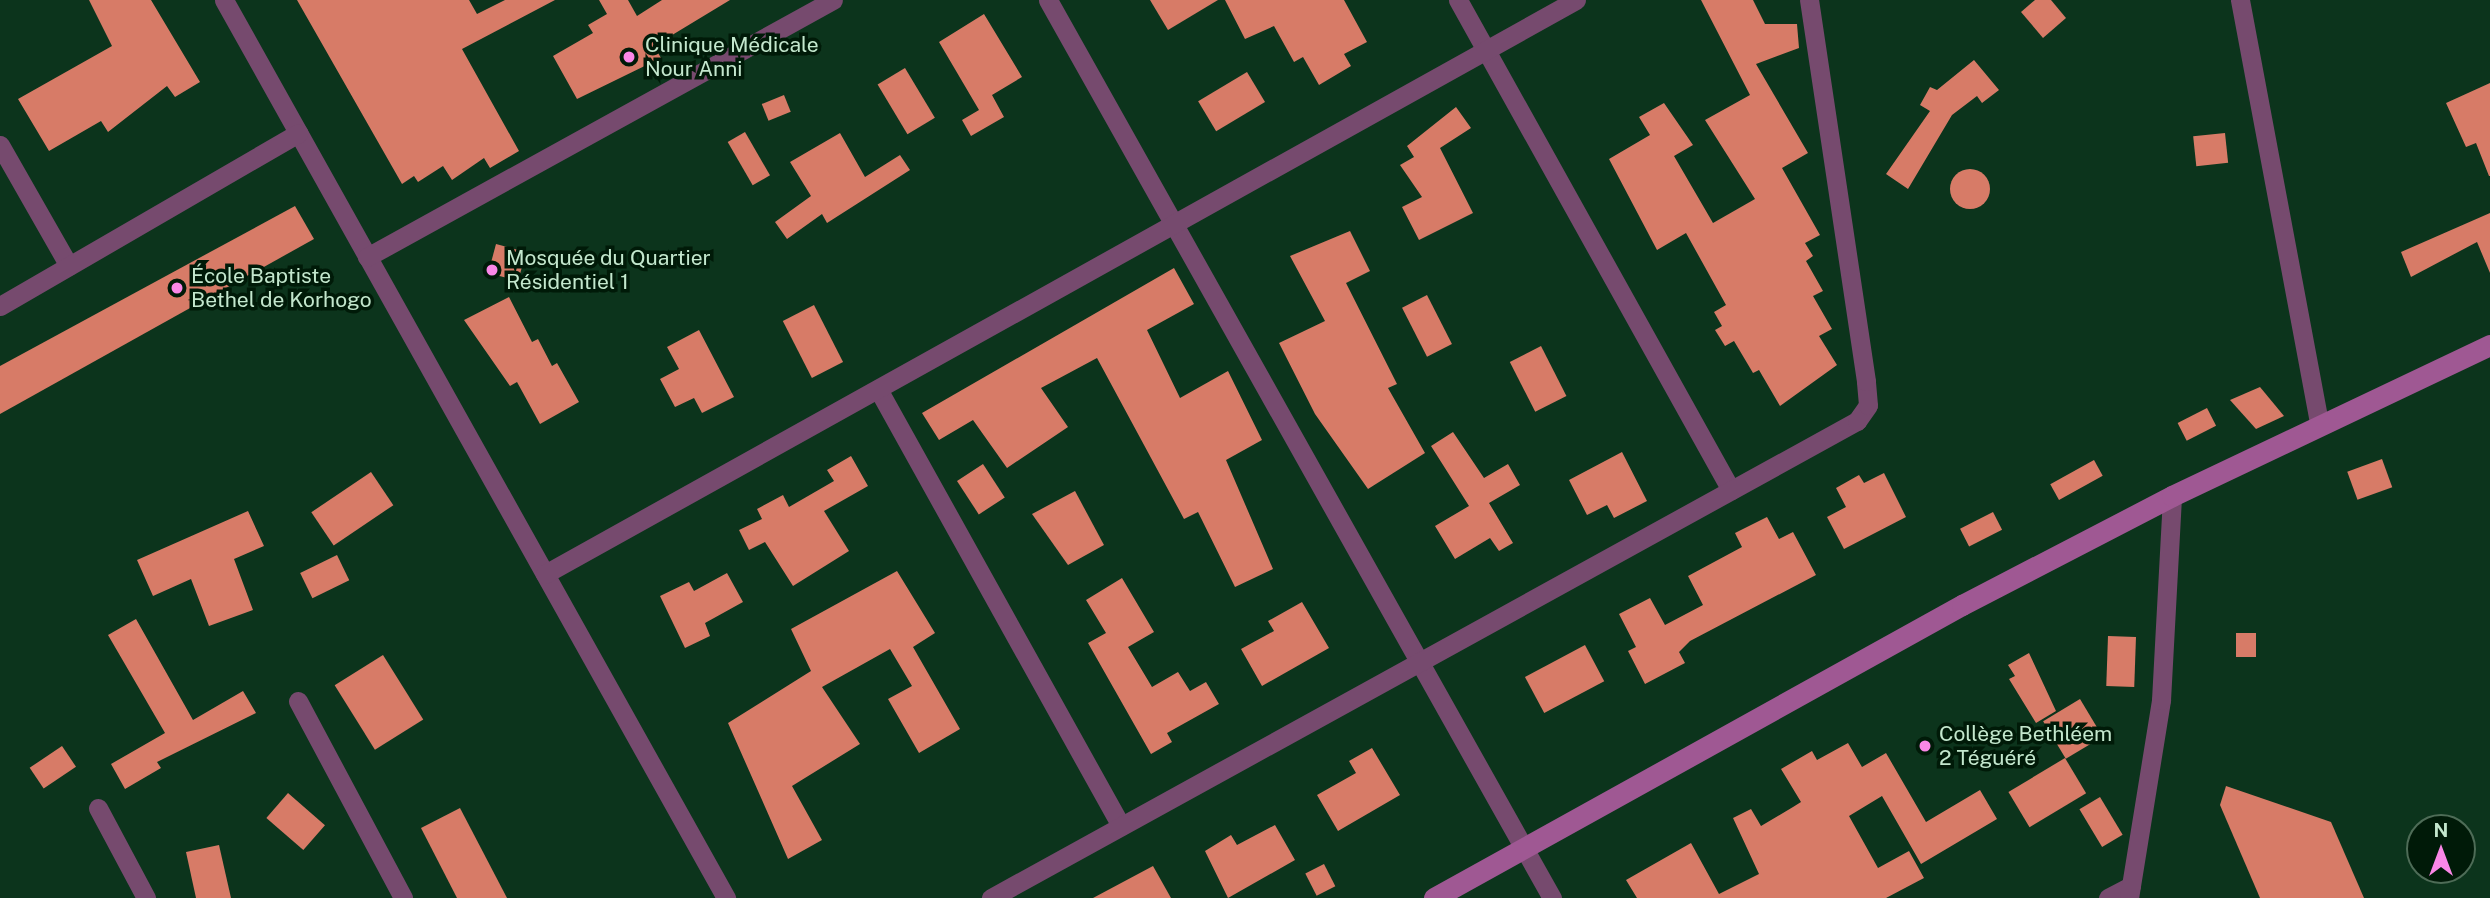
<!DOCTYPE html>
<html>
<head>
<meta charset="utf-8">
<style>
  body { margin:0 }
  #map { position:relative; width:2490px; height:898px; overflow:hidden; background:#0c341c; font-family:"Public Sans",sans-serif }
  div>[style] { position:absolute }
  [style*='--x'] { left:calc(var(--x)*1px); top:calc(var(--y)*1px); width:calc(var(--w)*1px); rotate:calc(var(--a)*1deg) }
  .building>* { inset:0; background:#d77b67; transform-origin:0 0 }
  .round { border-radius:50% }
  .street>* { height:19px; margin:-9.5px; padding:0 9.5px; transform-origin:9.5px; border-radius:9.5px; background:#764a6e }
  .secondary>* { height:21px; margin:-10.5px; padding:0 10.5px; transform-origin:10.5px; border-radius:10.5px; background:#9f5893 }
  .dots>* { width:19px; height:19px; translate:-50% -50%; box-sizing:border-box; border:4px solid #001a08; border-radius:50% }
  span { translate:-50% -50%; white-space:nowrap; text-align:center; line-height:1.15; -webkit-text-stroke:7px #001a08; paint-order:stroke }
  .poi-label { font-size:21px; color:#c3e7cd }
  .left { translate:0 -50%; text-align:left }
  .north { position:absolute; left:2406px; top:814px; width:70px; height:70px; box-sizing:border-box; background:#001a08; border:2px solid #4e6c57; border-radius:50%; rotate:0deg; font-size:19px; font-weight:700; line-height:28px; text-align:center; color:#c3e7cd }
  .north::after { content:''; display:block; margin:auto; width:24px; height:32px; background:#fa87e7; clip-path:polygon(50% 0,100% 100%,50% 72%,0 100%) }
</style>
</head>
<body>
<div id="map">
  <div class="building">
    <i style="clip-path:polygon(89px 0,151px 0,200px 82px,175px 97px,167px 86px,108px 132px,101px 121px,49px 151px,18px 99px,112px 46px)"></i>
    <i style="clip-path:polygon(297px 0,469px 0,477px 14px,505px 0,555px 0,462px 49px,519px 151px,490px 168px,484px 158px,452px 180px,443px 166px,418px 182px,414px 176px,402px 184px)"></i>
    <i style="clip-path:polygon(599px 0,628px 0,637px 16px,662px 0,730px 0,654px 46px,661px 58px,577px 99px,553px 56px,593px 33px,588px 25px,607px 14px)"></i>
    <i style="clip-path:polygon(1150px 0,1218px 0,1168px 30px)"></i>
    <i style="clip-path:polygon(1225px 0,1344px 0,1367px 42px,1344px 54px,1351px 66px,1319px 85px,1303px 57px,1294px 62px,1274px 26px,1245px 39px)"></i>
    <i style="clip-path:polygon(1701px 0,1753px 0,1765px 24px,1797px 24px,1799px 48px,1756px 64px,1808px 153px,1782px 168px,1820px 235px,1805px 243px,1813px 256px,1806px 261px,1823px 291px,1813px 296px,1832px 329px,1819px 336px,1837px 365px,1780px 406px,1759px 370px,1753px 373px,1734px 341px,1725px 346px,1715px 330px,1722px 326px,1714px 312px,1726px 305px,1686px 233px,1657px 250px,1609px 159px,1650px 135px,1639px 117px,1664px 103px,1693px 145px,1674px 156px,1713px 223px,1755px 199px,1705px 120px,1750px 95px)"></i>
    <i style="clip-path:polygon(2035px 0,2051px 0,2066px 18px,2043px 38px,2021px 12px)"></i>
    <i style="clip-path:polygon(984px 14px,1022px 77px,992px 95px,1004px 117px,971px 136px,962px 120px,979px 110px,939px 42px)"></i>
    <i style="clip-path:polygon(1974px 60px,1999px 90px,1982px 103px,1977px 96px,1952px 115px,1908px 189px,1886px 174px,1930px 111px,1920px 105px,1930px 87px,1937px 90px)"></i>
    <i style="left:905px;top:68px;width:58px;height:32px;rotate:59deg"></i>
    <i style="left:1247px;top:72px;width:35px;height:57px;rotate:59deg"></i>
    <i style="clip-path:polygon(2490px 83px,2490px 176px,2489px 176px,2476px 143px,2466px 147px,2446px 103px)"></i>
    <i style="left:784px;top:95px;width:18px;height:24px;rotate:68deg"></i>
    <i style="clip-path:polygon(1456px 107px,1471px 128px,1440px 148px,1473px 213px,1419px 240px,1402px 207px,1422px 197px,1400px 165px,1414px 157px,1407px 146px)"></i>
    <i style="left:745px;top:132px;width:50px;height:20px;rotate:60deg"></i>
    <i style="clip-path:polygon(840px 133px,865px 177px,900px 155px,910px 170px,827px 223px,822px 214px,787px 239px,775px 222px,811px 196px,790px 162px)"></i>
    <i style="left:2225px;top:133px;width:30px;height:32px;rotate:84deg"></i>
    <i class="round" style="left:1950px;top:169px;width:40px;height:40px"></i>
    <i style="clip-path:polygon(295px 206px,314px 239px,0 414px,0 366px)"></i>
    <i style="clip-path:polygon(2490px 213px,2490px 273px,2477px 242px,2411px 277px,2401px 252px)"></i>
    <i style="clip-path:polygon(1350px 231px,1370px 271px,1346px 283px,1397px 384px,1388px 388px,1425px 453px,1368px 489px,1315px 414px,1279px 343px,1325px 321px,1290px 256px)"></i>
    <i style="left:496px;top:244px;width:31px;height:30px;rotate:15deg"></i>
    <i style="clip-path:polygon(1174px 268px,1194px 304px,1147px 330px,1180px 398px,1228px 371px,1262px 440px,1226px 460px,1273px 569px,1235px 587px,1198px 512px,1184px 519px,1097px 358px,1041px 388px,1068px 427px,1007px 468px,973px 420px,939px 440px,922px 413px)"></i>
    <i style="left:1427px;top:295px;width:55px;height:28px;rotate:63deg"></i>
    <i style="clip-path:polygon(509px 297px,532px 342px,538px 339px,552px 366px,557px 363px,579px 402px,540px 424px,517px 382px,510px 386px,464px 320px)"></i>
    <i style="left:814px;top:305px;width:64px;height:35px;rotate:63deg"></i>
    <i style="clip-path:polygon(699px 330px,734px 397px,702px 413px,694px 398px,675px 407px,660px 379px,679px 369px,667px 347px)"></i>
    <i style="left:1541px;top:346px;width:56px;height:35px;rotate:63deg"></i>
    <i style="clip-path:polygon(2260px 387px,2284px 416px,2256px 429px,2230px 400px)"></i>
    <i style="left:2207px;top:408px;width:20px;height:33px;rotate:63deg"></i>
    <i style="clip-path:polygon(1453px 432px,1484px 478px,1508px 464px,1520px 485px,1489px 503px,1513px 543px,1499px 551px,1490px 538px,1455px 559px,1435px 526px,1469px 506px,1431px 446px)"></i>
    <i style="clip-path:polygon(1622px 452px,1647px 501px,1614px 518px,1607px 505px,1587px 515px,1569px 480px)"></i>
    <i style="clip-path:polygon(851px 456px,868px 486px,824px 511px,849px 551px,793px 586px,765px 542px,749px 550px,739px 530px,762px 519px,757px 509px,783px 495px,789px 507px,834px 481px,827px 470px)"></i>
    <i style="left:2382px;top:459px;width:30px;height:37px;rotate:70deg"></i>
    <i style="left:2094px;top:460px;width:18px;height:50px;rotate:61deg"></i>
    <i style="left:983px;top:464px;width:40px;height:31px;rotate:57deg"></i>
    <i style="left:371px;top:472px;width:40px;height:72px;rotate:56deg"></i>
    <i style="clip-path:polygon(1884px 473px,1906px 517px,1844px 549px,1827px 517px,1846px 507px,1836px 488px,1859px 475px,1864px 483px)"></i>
    <i style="clip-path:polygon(1075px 491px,1104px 545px,1068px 565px,1032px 514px)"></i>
    <i style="clip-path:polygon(248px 511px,264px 546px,234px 559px,253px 610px,209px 626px,191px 579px,153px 596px,137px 560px)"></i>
    <i style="left:1993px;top:512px;width:20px;height:37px;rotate:63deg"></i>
    <i style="clip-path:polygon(1767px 517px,1779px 539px,1793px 532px,1816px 575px,1690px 641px,1679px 652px,1685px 663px,1645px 684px,1628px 651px,1636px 647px,1619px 614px,1650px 598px,1665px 625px,1703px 605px,1688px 576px,1742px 547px,1735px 533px)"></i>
    <i style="left:337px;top:555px;width:28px;height:41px;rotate:64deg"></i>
    <i style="clip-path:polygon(897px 571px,935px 633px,913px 647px,960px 729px,919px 753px,888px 699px,912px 686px,890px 649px,822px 687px,860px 744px,792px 786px,822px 840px,788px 859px,728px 723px,811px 671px,791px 629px)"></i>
    <i style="clip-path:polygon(727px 573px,743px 602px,705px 623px,710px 636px,685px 648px,660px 596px,689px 582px,694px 591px)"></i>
    <i style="clip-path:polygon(1122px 578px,1154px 632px,1128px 647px,1152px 687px,1178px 672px,1190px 691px,1206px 682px,1219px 704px,1167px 733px,1172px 742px,1151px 754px,1088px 643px,1106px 633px,1086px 600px)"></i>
    <i style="clip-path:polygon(1302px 602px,1329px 648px,1262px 686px,1241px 649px,1274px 631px,1268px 621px)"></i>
    <i style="clip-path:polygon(136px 619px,193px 720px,243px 691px,256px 713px,157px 762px,161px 768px,125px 789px,111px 764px,165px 733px,108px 635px)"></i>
    <i style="left:2236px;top:633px;width:20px;height:24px"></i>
    <i style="left:2108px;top:636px;width:28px;height:50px;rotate:2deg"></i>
    <i style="left:1585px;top:645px;width:41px;height:68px;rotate:62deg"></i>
    <i style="clip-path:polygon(2029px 653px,2056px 711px,2036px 723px,2009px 679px,2015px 676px,2008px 665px)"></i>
    <i style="left:383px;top:655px;width:76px;height:57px;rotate:58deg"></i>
    <i style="left:2080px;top:699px;width:44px;height:43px;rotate:59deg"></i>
    <i style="clip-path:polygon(1848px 743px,1862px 767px,1886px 753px,1926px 822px,1980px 790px,1997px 819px,1921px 864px,1882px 796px,1849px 816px,1878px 868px,1909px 851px,1924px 878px,1886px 898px,1637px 898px,1626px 880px,1691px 843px,1719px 894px,1759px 874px,1733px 818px,1751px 809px,1761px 826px,1793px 807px,1801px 802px,1781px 769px,1812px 751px,1817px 760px)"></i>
    <i style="left:62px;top:746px;width:25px;height:39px;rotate:56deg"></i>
    <i style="clip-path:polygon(1372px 748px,1400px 795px,1338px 831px,1317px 795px,1356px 773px,1349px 761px)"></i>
    <i style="left:2065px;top:758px;width:41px;height:66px;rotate:59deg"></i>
    <i style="clip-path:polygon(2226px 786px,2331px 822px,2364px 898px,2260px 898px,2220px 805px)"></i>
    <i style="left:288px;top:793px;width:49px;height:33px;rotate:41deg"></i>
    <i style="left:2100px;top:797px;width:44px;height:24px;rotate:59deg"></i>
    <i style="clip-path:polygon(460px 808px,507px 898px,457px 898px,421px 828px)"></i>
    <i style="clip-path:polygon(1275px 825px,1295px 860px,1228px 898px,1205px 851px,1231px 835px,1237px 845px)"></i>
    <i style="clip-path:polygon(219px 845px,231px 898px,196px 898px,186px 852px)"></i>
    <i style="left:1324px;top:864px;width:25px;height:21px;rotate:63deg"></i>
    <i style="clip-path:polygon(1153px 866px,1171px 898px,1093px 898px)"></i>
  </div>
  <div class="street">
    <i style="--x:224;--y:0;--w:1029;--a:60.79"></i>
    <i style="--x:1048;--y:0;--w:1030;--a:60.7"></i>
    <i style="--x:1458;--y:0;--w:561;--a:60.88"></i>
    <i style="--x:2240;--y:0;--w:431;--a:79.4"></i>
    <i style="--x:0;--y:145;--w:139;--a:60.3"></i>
    <i style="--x:367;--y:257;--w:532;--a:-28.88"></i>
    <i style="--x:0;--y:306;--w:345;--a:-30.1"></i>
    <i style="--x:878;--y:389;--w:500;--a:60.92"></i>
    <i style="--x:545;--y:574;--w:1180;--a:-29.11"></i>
    <i style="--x:298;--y:701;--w:223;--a:61.9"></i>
    <i style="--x:98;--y:808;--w:102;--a:61.9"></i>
    <i style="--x:991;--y:898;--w:989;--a:-28.85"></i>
    <i style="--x:1857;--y:421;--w:19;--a:-55"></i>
    <i style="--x:1868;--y:405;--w:24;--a:-95"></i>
    <i style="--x:1866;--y:381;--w:385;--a:-98.5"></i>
    <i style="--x:2108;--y:898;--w:26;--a:-28"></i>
    <i style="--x:2129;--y:898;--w:201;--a:-80.8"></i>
    <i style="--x:2161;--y:700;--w:204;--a:-86.9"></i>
  </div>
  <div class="secondary">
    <i style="--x:1434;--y:898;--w:604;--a:-29.03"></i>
    <i style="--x:1962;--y:605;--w:237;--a:-27.4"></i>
    <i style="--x:2172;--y:496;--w:352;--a:-25.4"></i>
  </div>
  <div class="dots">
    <i style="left:629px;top:57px;background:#fa87e7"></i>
    <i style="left:492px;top:270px;background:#fa87e7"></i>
    <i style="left:177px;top:288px;background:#fa87e7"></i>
    <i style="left:1925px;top:746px;background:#fa87e7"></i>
  </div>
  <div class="poi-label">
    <span class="left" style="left:645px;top:57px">Clinique Médicale<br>Nour Anni</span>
    <span class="left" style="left:506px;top:270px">Mosquée du Quartier<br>Résidentiel 1</span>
    <span class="left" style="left:191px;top:288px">École Baptiste<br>Bethel de Korhogo</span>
    <span class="left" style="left:1939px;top:746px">Collège Bethléem<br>2 Téguéré</span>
  </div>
  <div class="north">N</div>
</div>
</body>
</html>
